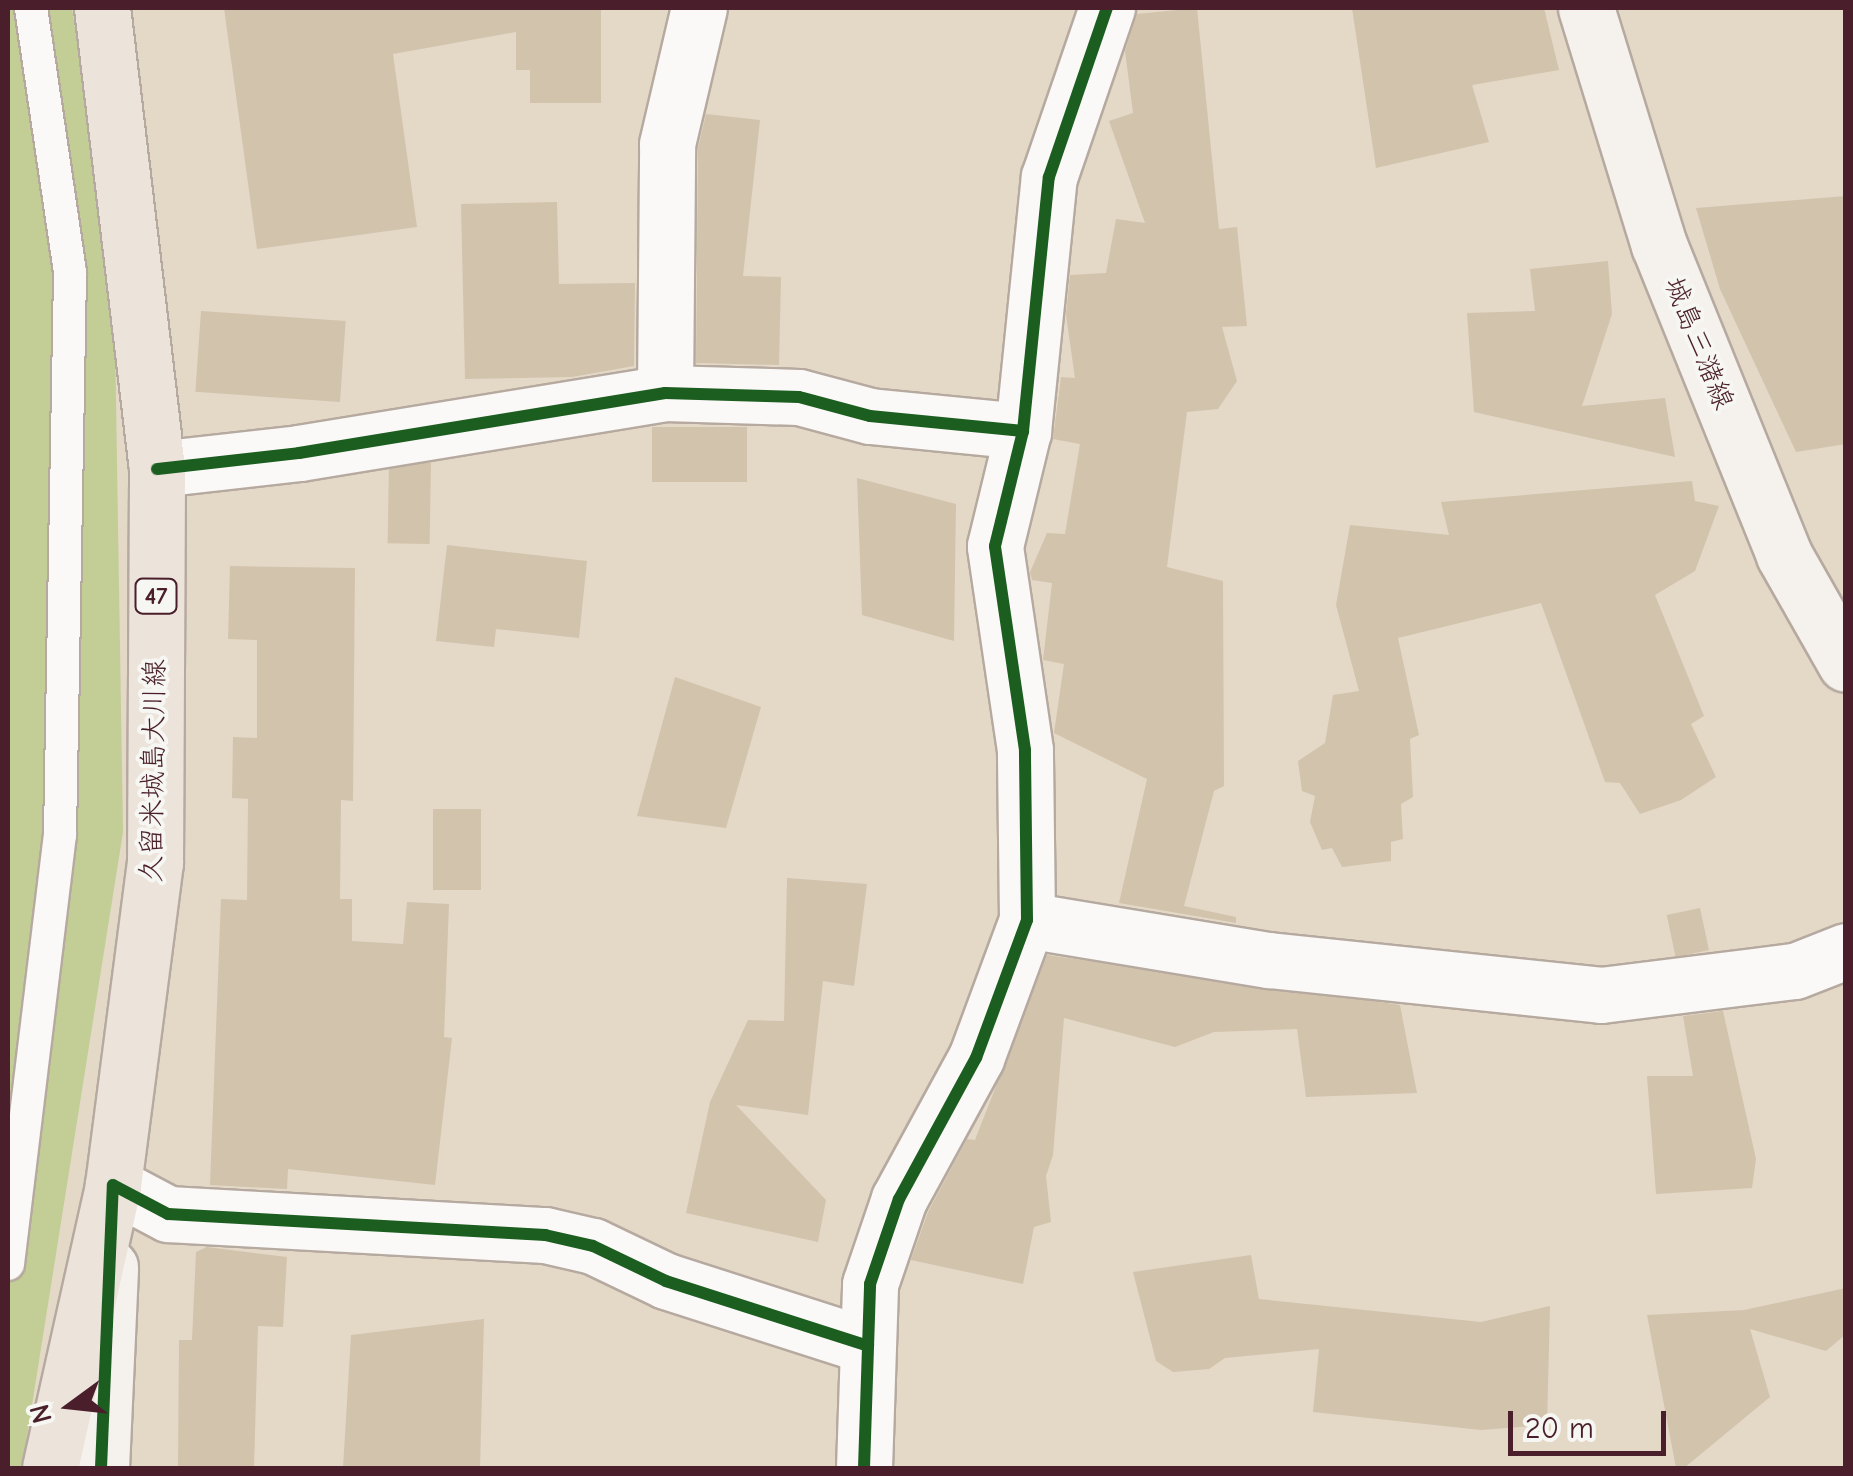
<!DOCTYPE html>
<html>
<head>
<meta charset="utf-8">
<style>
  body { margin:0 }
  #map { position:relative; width:1853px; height:1476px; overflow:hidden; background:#e4d8c7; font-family:"Comic Neue","Klee One",sans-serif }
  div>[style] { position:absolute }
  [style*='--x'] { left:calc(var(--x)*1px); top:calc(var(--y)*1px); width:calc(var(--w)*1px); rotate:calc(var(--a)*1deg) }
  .green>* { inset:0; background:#c2ce96 }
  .building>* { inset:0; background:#d2c3ad; transform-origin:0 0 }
  .roads { filter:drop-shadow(2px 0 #b6aaa0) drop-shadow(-2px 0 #b6aaa0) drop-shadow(0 2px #b6aaa0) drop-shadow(0 -2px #b6aaa0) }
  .lane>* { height:32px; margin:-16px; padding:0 16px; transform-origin:16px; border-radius:16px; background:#fbf9f7 }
  .street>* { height:55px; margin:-27.5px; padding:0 27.5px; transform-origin:27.5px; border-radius:27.5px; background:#fbf9f7 }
  .secondary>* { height:55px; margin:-27.5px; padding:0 27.5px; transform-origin:27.5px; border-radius:27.5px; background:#f5f1ec }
  .primary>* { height:55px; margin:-27.5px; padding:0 27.5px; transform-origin:27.5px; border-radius:27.5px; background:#ece3db }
  .cycleway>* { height:12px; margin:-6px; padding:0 6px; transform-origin:6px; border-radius:6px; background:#1b5e20 }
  span { translate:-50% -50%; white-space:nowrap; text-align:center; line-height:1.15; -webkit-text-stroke:8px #f6f6f2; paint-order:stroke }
  .shield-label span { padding:2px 8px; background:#f6f6f2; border:2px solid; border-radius:8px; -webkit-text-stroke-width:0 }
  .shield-label { font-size:25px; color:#4a1f2b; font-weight:700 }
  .street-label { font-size:28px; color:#4a1f2b }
  .frame { position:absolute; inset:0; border:10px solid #4a1f2b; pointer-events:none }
  .north { position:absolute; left:20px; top:1356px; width:100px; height:100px; -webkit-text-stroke:8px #f6f6f2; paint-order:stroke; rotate:255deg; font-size:28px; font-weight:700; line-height:40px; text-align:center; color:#4a1f2b }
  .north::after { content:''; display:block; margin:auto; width:35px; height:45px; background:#4a1f2b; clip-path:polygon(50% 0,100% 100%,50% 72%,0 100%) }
  .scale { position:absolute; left:1508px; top:1411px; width:158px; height:45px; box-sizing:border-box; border:5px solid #4a1f2b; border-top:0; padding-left:12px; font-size:30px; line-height:35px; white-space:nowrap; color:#4a1f2b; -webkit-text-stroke:8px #f6f6f2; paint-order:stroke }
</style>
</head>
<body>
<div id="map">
  <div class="green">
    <i style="clip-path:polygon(8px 8px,72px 8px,114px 277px,123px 832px,22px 1468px,8px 1468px)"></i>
  </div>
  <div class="building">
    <i style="clip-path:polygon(224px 8px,601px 8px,601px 103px,530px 103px,530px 70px,516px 70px,516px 32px,393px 54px,417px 227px,257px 249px)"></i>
    <i style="clip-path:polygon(1197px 8px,1219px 229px,1237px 227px,1247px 326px,1222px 327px,1237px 381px,1218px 409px,1187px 412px,1167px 567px,1223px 581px,1224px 786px,1214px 791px,1184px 906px,1236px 917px,1236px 923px,1119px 903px,1147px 779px,1054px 733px,1064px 664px,1043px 660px,1052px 583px,1032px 580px,1030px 572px,1047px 533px,1065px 534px,1080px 444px,1053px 439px,1061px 377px,1075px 378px,1066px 315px,1070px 275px,1106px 273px,1116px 219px,1145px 223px,1109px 121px,1133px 113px,1125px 51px,1137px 14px)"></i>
    <i style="clip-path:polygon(1352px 8px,1544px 8px,1559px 70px,1472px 85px,1489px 142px,1376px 168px)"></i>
    <i style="clip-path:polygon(706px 114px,760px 120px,743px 276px,781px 277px,779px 365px,696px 363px,698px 148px)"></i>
    <i style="clip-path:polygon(1846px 196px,1846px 444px,1796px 452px,1720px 289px,1696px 208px)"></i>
    <i style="clip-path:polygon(557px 202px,559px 284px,635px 283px,634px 366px,572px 377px,465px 379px,461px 204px)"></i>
    <i style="clip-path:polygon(1608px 261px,1612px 314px,1582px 406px,1665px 398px,1675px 457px,1474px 412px,1467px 313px,1535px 311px,1530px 269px)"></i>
    <i style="left:201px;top:311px;width:145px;height:81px;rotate:4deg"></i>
    <i style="left:652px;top:427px;width:95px;height:55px"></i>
    <i style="left:431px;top:463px;width:81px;height:42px;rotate:91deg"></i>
    <i style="clip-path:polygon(857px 478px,956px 504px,954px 641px,862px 615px)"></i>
    <i style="clip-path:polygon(1692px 481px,1695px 501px,1719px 506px,1695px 571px,1655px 595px,1704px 716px,1691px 724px,1716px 777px,1681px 800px,1640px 814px,1620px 783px,1605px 782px,1541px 603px,1398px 638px,1419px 735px,1410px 739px,1413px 797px,1401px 804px,1403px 839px,1391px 842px,1391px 861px,1342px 867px,1332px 848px,1322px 850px,1310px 822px,1315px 796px,1302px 791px,1298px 761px,1325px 743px,1333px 695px,1359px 691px,1336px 605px,1350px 525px,1449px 535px,1441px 502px)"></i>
    <i style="clip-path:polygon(447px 545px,587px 561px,579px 638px,496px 629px,494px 647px,436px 641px)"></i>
    <i style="clip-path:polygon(230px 566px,355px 568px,353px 801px,341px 800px,340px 899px,352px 899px,352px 941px,403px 944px,407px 902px,449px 904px,444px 1037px,452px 1038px,435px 1185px,288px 1169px,287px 1189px,210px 1185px,221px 899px,247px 900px,248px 799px,232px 798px,233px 737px,257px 738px,257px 640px,228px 639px)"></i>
    <i style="clip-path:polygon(675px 677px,761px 707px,726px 828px,637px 816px)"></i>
    <i style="left:433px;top:809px;width:48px;height:81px"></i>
    <i style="clip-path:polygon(787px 878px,867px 884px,854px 986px,823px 981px,808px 1115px,736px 1105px,826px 1200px,818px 1242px,686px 1213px,710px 1102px,748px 1020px,784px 1021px)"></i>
    <i style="left:1700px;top:908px;width:43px;height:34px;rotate:78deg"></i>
    <i style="clip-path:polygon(1047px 955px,1400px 1005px,1417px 1093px,1306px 1097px,1297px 1029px,1214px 1032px,1175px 1047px,1064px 1018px,1053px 1155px,1046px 1176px,1051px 1222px,1034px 1227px,1023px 1284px,911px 1260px,928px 1212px,967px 1139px,975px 1140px)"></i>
    <i style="clip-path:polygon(1723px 1011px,1756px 1159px,1752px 1188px,1656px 1194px,1647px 1076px,1693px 1076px,1683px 1016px)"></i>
    <i style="clip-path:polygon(207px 1247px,287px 1257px,283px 1327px,258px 1326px,254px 1468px,178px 1468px,179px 1340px,192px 1340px,196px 1252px)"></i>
    <i style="clip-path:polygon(1251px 1255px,1259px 1299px,1481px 1322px,1550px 1306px,1547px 1425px,1481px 1430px,1313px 1412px,1319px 1349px,1225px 1358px,1209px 1369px,1173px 1372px,1156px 1361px,1133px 1272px)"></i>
    <i style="clip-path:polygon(1846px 1288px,1846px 1334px,1826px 1351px,1750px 1329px,1770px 1397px,1684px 1468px,1676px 1468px,1647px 1315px,1744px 1310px)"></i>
    <i style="clip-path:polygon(484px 1319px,480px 1468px,343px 1468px,351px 1335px)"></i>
  </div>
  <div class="roads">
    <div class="lane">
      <i style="--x:8;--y:1264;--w:432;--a:-83.1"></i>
      <i style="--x:60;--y:835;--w:563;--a:-88.98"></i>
      <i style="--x:70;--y:272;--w:267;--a:-98.4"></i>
    </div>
    <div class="street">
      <i style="--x:665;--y:393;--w:249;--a:-89.5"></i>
      <i style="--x:667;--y:144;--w:140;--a:-76.8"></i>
      <i style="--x:157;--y:469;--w:143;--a:-6.4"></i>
      <i style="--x:299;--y:453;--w:371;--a:-9.3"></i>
      <i style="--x:665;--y:393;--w:134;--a:1.7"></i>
      <i style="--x:799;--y:397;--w:73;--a:15"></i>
      <i style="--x:870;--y:416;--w:154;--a:5.6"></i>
      <i style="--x:1027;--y:920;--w:245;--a:9.4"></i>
      <i style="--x:1269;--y:960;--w:334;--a:6"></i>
      <i style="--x:1601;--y:995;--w:195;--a:-7.1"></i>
      <i style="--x:1795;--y:971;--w:55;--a:-21.4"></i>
      <i style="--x:113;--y:1185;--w:62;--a:27.8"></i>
      <i style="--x:168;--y:1214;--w:378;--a:3.2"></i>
      <i style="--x:545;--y:1235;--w:49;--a:12.9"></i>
      <i style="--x:593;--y:1246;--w:81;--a:25.6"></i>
      <i style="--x:666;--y:1281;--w:212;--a:17.8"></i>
      <i style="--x:864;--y:1468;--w:184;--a:-88.1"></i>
      <i style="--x:870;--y:1284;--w:90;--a:-71.2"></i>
      <i style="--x:899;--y:1199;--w:161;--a:-61.4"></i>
      <i style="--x:976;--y:1058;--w:147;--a:-69.7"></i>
      <i style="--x:1027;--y:920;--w:170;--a:-90.7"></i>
      <i style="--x:1025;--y:750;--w:206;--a:-98.4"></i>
      <i style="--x:995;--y:546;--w:118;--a:-76.3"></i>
      <i style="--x:1023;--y:431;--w:255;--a:-84.2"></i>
      <i style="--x:1049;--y:177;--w:179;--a:-71.1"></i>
    </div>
    <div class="secondary">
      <i style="--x:1586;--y:8;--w:248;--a:72.9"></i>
      <i style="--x:1659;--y:245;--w:334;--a:68"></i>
      <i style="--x:1784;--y:555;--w:125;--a:60.4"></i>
      <i style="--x:101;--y:1468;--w:201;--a:-87.4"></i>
    </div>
    <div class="primary">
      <i style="--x:50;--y:1468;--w:290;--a:-77.4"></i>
      <i style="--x:113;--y:1185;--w:325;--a:-82.6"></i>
      <i style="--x:155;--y:863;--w:394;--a:-89.7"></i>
      <i style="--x:157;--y:469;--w:464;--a:-96.8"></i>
    </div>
  </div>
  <div class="cycleway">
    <i style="--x:157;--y:469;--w:143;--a:-6.4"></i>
    <i style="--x:299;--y:453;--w:371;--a:-9.3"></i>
    <i style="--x:665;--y:393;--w:134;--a:1.7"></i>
    <i style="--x:799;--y:397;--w:73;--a:15"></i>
    <i style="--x:870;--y:416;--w:154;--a:5.6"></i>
    <i style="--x:101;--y:1468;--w:283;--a:-87.6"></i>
    <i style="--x:113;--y:1185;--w:62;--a:27.8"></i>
    <i style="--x:168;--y:1214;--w:378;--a:3.2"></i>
    <i style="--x:545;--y:1235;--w:49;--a:12.9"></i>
    <i style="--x:593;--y:1246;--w:81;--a:25.6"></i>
    <i style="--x:666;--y:1281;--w:212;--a:17.8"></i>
    <i style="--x:864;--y:1468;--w:184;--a:-88.1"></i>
    <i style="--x:870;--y:1284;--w:90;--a:-71.2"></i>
    <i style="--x:899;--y:1199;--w:161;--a:-61.4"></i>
    <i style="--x:976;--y:1058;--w:147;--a:-69.7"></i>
    <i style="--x:1027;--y:920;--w:170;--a:-90.7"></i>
    <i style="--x:1025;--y:750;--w:206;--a:-98.4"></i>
    <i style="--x:995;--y:546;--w:118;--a:-76.3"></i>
    <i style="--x:1023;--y:431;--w:255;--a:-84.2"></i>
    <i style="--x:1049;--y:177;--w:179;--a:-71.1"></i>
  </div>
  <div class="shield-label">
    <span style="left:156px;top:596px">47</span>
  </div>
  <div class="street-label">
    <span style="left:1699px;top:343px;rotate:68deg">城島三潴線</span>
    <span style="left:153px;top:771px;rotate:-89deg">久留米城島大川線</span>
  </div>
  <div class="frame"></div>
  <div class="north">N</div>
  <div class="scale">20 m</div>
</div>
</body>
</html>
